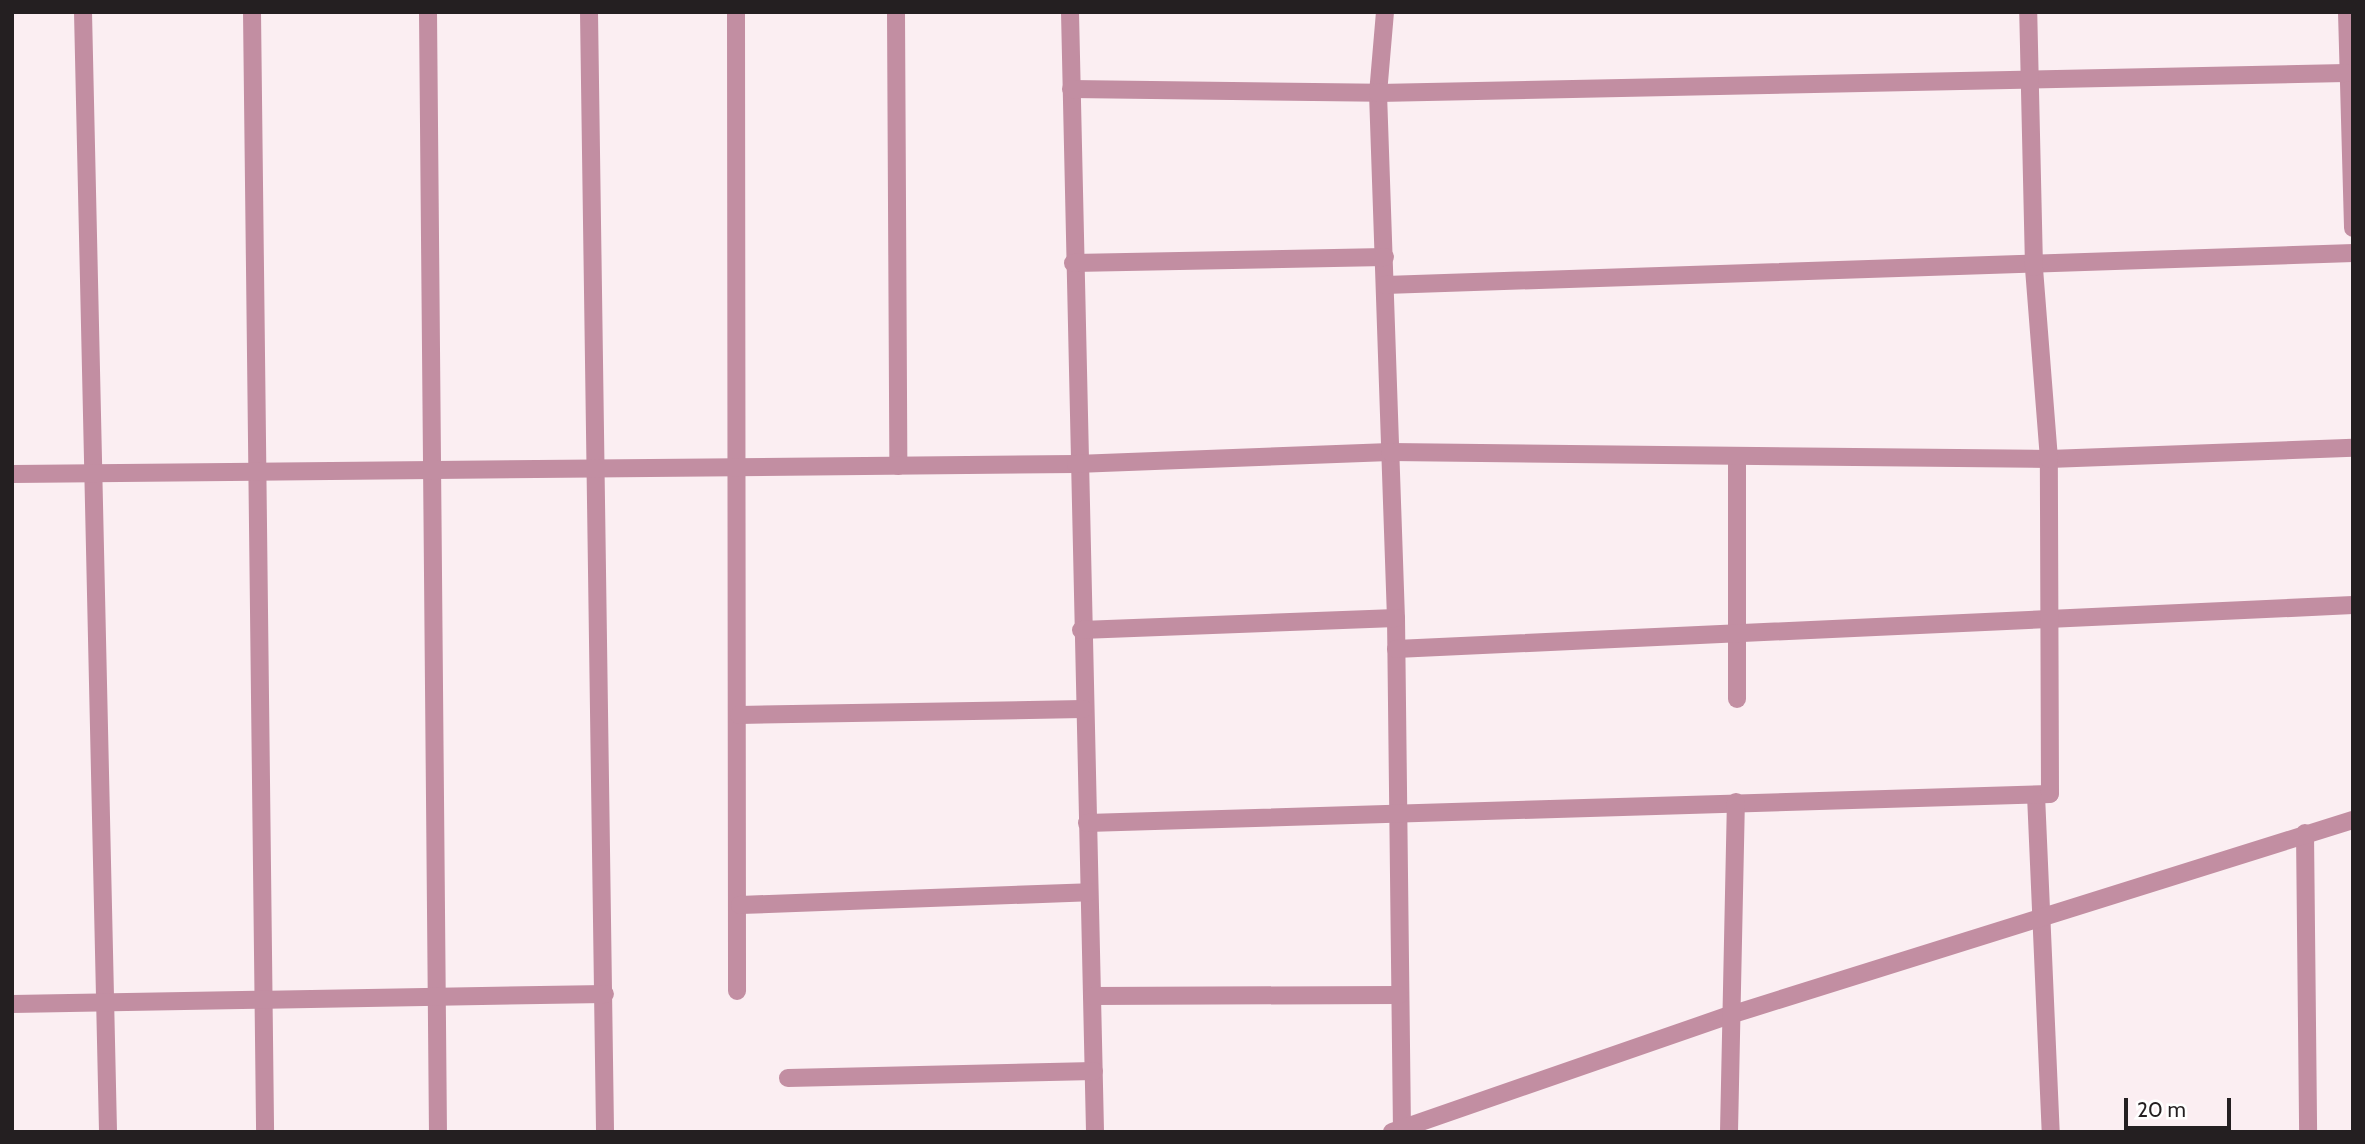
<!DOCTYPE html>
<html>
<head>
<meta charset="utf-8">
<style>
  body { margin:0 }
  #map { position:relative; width:2365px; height:1144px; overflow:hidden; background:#fbeef2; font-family:Cabin,sans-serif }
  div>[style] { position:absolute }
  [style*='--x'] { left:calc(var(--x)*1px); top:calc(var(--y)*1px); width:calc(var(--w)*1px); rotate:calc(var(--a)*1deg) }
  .street>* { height:18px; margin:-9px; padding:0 9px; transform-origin:9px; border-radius:9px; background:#c28ea2 }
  span { translate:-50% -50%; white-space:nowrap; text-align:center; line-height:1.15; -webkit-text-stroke:7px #fff; paint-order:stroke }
  .frame { position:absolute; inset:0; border:14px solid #241f21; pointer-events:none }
  .scale { position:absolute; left:2124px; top:1098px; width:107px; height:32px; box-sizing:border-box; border:4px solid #241f21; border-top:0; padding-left:9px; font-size:21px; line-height:24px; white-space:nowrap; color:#241f21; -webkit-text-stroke:5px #fff; paint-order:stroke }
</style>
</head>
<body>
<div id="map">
  <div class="street">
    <i style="--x:83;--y:12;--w:1120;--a:88.72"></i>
    <i style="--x:252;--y:12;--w:1120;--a:89.33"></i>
    <i style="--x:428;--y:12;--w:1120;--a:89.49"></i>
    <i style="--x:589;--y:12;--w:1120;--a:89.18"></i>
    <i style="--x:736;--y:12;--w:979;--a:89.94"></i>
    <i style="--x:896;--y:12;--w:454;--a:89.7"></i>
    <i style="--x:1070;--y:12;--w:1120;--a:88.72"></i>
    <i style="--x:1385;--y:12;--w:81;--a:94.9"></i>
    <i style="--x:1378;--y:93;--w:525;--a:88.04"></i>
    <i style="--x:1396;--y:618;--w:514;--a:89.33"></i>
    <i style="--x:2347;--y:12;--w:216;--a:88.4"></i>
    <i style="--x:1071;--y:89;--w:307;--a:0.7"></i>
    <i style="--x:1378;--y:93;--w:968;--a:-1.18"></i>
    <i style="--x:1073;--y:263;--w:312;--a:-1.1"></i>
    <i style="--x:1385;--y:285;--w:969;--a:-1.89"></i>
    <i style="--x:1737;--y:459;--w:240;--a:90"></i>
    <i style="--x:12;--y:474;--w:1064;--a:-0.54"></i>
    <i style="--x:1076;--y:464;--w:314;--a:-2.2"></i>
    <i style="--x:1390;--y:452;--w:659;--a:0.61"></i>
    <i style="--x:2049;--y:459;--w:304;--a:-2.1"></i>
    <i style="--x:1081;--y:630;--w:315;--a:-2.2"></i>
    <i style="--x:1396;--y:649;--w:958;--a:-2.63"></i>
    <i style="--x:739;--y:715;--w:344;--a:-1"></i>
    <i style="--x:2036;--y:795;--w:337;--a:87.5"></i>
    <i style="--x:1087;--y:823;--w:963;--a:-1.72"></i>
    <i style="--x:2050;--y:794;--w:335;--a:-90.2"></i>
    <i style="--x:2049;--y:459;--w:193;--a:-94.5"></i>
    <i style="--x:2034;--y:267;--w:255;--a:-91.3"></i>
    <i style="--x:2305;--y:833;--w:299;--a:89.4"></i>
    <i style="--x:740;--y:905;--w:349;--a:-2.1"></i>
    <i style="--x:1092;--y:996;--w:307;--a:-0.2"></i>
    <i style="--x:12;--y:1004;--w:593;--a:-0.97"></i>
    <i style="--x:788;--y:1078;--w:306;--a:-1.3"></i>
    <i style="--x:1392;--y:1132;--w:355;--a:-19.1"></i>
    <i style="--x:1727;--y:1016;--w:656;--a:-17.39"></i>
    <i style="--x:1729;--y:1132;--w:330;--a:-88.8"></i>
  </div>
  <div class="frame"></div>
  <div class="scale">20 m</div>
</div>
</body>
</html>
